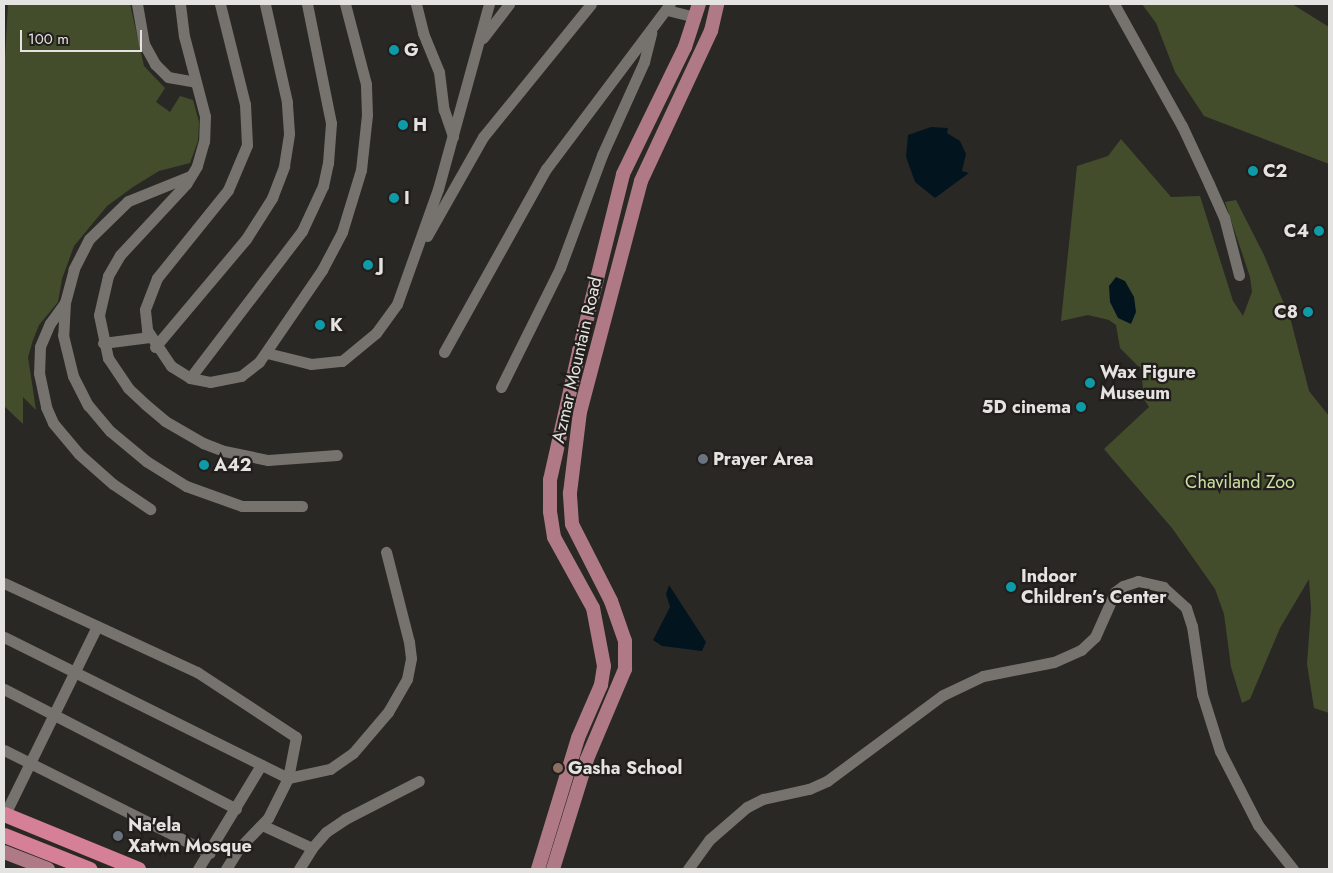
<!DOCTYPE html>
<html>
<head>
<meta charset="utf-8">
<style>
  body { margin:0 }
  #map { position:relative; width:1333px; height:873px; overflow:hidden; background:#2a2824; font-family:Jost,sans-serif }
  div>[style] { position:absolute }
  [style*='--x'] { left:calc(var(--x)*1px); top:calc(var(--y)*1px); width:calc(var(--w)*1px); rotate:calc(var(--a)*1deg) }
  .green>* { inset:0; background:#434d2c }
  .water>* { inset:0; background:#02151f }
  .minor>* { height:11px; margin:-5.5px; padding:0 5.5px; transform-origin:5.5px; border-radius:5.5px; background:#76726e }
  .major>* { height:14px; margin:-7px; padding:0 7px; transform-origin:7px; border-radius:7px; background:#af7a86 }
  .highway>* { height:15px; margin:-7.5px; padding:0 7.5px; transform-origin:7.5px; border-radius:7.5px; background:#d58096 }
  .dots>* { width:14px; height:14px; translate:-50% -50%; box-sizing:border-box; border:2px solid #211e1b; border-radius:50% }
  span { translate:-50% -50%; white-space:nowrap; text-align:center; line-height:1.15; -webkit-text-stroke:4.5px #211e1b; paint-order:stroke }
  .poi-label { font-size:18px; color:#e5e3e1; font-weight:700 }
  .left { translate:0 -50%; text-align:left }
  .right { translate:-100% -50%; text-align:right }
  .street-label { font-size:18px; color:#e5e3e1 }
  .park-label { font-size:18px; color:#cbe0a1 }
  .frame { position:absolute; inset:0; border:5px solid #e5e3e1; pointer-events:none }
  .scale { position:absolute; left:20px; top:30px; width:122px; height:22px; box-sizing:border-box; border:2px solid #e5e3e1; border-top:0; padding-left:6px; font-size:15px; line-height:18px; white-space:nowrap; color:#e5e3e1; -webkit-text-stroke:4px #211e1b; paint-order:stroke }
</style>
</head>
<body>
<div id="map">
  <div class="green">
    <i style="clip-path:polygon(8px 4px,130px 4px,144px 66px,165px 88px,156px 102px,170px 112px,180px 96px,193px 100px,199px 122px,198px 141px,190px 163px,159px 171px,133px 187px,107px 206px,74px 246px,62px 279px,58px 302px,39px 325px,33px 340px,28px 357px,36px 410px,23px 397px,23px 424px,4px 406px,4px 75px)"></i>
    <i style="clip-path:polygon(1142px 4px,1292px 4px,1329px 27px,1329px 164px,1204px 116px,1175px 72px,1156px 23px)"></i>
    <i style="clip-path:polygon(1121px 139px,1171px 197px,1200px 196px,1233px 301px,1243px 316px,1252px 292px,1250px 277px,1225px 202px,1236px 200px,1264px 255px,1291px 321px,1309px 391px,1329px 416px,1329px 713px,1314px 708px,1307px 664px,1311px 609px,1309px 579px,1280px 628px,1250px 699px,1242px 703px,1231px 667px,1224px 614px,1215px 589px,1172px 528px,1104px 449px,1149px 407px,1144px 399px,1141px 369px,1120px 348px,1116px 325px,1109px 320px,1088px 315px,1061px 321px,1077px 166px,1108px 156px)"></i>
  </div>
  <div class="water">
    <i style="clip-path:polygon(931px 127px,948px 128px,947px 133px,960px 141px,966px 154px,962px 171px,969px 173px,935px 198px,915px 182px,906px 157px,908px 135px)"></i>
    <i style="clip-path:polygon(1116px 277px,1125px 281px,1134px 297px,1136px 312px,1131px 324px,1118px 318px,1110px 302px,1109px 286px)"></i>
    <i style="clip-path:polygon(669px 585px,706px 642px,702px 651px,662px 646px,653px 640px,670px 607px,666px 594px)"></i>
  </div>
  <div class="minor">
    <i style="--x:137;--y:4;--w:41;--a:80.1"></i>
    <i style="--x:144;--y:44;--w:23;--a:61"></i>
    <i style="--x:155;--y:64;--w:18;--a:45"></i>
    <i style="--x:168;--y:77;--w:28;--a:10"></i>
    <i style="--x:180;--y:4;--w:32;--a:83"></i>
    <i style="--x:184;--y:36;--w:83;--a:75.3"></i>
    <i style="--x:205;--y:116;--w:25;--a:92"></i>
    <i style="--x:204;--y:141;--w:26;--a:106"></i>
    <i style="--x:197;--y:166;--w:21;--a:121"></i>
    <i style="--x:186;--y:184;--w:97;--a:132.9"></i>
    <i style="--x:120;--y:255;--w:24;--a:120"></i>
    <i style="--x:108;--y:276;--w:40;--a:103"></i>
    <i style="--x:99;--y:315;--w:44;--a:78.2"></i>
    <i style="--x:108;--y:358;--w:36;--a:56"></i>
    <i style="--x:128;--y:388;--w:23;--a:43"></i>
    <i style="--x:145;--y:404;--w:26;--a:40"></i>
    <i style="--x:165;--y:421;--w:44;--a:30.1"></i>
    <i style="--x:203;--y:443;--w:22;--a:21"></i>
    <i style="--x:224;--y:451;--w:45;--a:11.6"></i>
    <i style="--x:268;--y:460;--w:69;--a:-4.1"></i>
    <i style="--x:220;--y:4;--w:103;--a:76"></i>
    <i style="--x:245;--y:104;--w:41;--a:87.2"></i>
    <i style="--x:247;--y:145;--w:49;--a:112.9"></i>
    <i style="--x:228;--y:190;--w:113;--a:128.9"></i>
    <i style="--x:157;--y:278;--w:34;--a:111"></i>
    <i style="--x:145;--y:310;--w:20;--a:84"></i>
    <i style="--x:147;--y:330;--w:43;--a:56.3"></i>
    <i style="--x:171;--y:366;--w:22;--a:32"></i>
    <i style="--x:190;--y:378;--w:20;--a:11"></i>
    <i style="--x:210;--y:382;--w:32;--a:-11"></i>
    <i style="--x:241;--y:376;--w:23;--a:-38"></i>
    <i style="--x:259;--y:362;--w:112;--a:-55.6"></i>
    <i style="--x:322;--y:270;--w:43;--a:-62.2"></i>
    <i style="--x:342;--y:232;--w:65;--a:-73"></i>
    <i style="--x:361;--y:170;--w:55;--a:-83.8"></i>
    <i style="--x:367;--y:115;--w:31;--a:-92"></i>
    <i style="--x:366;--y:84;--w:83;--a:-104.7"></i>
    <i style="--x:416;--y:4;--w:30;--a:76"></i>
    <i style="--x:423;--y:33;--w:42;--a:67.7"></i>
    <i style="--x:439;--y:72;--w:38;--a:83"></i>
    <i style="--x:444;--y:110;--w:28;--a:71"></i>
    <i style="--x:1114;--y:4;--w:140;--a:60.9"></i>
    <i style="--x:1182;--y:126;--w:64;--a:65"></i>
    <i style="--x:1209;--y:184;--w:36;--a:66"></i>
    <i style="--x:1224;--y:217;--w:60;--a:75.5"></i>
    <i style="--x:667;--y:10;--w:29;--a:14"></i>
    <i style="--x:483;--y:38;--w:43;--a:-52.6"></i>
    <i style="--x:190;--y:176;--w:67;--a:158"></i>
    <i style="--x:128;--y:201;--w:54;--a:135.7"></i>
    <i style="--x:89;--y:239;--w:34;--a:117"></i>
    <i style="--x:74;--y:269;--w:34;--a:105"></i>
    <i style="--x:65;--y:302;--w:33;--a:93"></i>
    <i style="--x:63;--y:335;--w:42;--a:76.3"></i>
    <i style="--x:73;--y:376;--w:33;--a:63"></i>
    <i style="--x:88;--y:405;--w:34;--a:50"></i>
    <i style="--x:110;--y:431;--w:47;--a:39.8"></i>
    <i style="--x:146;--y:461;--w:47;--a:32"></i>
    <i style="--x:186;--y:486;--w:59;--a:19.7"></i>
    <i style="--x:242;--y:506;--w:60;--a:0"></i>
    <i style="--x:427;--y:236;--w:114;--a:-60.5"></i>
    <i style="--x:483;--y:137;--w:171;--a:-50.9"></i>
    <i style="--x:64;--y:304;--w:24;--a:126"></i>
    <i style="--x:50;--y:323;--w:26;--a:113"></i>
    <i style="--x:40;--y:347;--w:26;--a:92"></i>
    <i style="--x:39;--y:373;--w:35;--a:78"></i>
    <i style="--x:46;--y:407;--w:17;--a:66"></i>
    <i style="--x:53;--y:423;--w:40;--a:50"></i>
    <i style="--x:79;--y:454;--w:45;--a:41.4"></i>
    <i style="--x:113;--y:484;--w:45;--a:34"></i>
    <i style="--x:103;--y:343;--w:47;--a:-7.3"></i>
    <i style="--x:155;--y:347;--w:141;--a:-49.9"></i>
    <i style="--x:246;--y:239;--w:49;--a:-57.6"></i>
    <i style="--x:272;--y:198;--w:34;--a:-69"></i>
    <i style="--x:284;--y:166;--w:33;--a:-81"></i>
    <i style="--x:289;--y:133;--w:31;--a:-94"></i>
    <i style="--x:287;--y:102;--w:100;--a:-102.7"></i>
    <i style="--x:444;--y:352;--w:210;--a:-60.9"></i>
    <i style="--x:546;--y:169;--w:206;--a:-53.1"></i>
    <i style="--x:267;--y:353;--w:45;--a:14"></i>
    <i style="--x:311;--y:364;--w:31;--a:-6"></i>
    <i style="--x:342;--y:361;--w:44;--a:-39.5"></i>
    <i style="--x:376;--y:333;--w:36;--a:-54"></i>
    <i style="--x:397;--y:304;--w:122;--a:-70.4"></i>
    <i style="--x:438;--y:189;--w:192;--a:-74.6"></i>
    <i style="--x:190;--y:378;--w:185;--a:-52.7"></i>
    <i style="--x:302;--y:231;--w:50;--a:-65"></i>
    <i style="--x:323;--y:186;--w:24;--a:-78"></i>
    <i style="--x:328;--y:163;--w:40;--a:-85.7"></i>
    <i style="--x:331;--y:123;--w:121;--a:-101.4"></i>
    <i style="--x:501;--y:387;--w:133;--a:-63.6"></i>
    <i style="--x:560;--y:268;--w:121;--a:-69.6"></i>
    <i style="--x:602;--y:155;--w:102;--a:-65.7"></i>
    <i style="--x:644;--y:62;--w:30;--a:-76"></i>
    <i style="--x:4;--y:583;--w:213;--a:24.8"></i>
    <i style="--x:197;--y:672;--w:118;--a:33.3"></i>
    <i style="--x:296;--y:737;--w:42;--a:101"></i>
    <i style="--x:288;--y:778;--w:317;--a:-153.6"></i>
    <i style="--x:4;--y:689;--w:261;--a:27.3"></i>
    <i style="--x:4;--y:750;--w:230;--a:26.6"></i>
    <i style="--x:5;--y:814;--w:209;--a:-63.9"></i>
    <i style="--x:262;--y:825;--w:55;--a:24.7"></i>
    <i style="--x:198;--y:869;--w:122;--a:-58.8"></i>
    <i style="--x:226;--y:869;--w:26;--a:-58"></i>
    <i style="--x:240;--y:847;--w:40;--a:-46"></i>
    <i style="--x:268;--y:818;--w:45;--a:-63.4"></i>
    <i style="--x:288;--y:778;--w:43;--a:-12.1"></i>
    <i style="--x:330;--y:769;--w:28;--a:-35"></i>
    <i style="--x:353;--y:753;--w:54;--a:-49.5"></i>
    <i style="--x:388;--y:712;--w:38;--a:-60"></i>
    <i style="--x:407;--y:679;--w:21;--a:-79"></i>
    <i style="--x:411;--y:658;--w:16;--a:-97"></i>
    <i style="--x:409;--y:642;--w:93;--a:-104.3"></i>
    <i style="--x:299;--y:869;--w:25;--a:-58"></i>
    <i style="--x:312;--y:848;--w:21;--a:-49"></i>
    <i style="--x:326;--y:832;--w:23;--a:-34"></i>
    <i style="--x:345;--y:819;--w:83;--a:-27.2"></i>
    <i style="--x:688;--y:869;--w:37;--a:-54"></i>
    <i style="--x:710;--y:839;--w:49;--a:-40.9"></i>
    <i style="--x:747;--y:807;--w:18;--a:-27"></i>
    <i style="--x:763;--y:799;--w:47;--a:-12.3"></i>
    <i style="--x:809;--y:789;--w:20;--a:-24"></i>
    <i style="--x:827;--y:781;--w:144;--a:-36.6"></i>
    <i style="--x:943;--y:695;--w:44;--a:-25.4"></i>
    <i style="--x:983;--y:676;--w:72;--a:-11.2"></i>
    <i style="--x:1054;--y:662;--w:30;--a:-24"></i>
    <i style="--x:1081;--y:650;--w:19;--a:-43"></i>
    <i style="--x:1095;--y:637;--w:49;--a:-66"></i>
    <i style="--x:1115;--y:592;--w:10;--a:-37"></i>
    <i style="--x:1123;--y:586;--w:16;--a:-18"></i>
    <i style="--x:1138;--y:581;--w:26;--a:13"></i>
    <i style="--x:1163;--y:587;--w:31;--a:42"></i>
    <i style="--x:1186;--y:608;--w:19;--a:72"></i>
    <i style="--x:1192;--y:626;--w:69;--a:81.6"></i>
    <i style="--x:1202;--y:694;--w:60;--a:72.5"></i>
    <i style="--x:1220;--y:751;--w:83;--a:62.8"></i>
    <i style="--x:1258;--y:825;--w:56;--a:51.5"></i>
  </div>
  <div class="major">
    <i style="--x:4;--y:852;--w:47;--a:21.1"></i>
    <i style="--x:538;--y:869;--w:137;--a:-73"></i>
    <i style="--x:578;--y:738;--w:58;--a:-66.5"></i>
    <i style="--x:601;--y:685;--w:19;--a:-81"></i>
    <i style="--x:604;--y:666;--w:59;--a:-100.7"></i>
    <i style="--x:593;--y:608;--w:81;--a:-118.8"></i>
    <i style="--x:554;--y:537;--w:26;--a:-99"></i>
    <i style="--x:550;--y:511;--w:31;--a:-90"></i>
    <i style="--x:550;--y:480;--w:132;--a:-77.3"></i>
    <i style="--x:579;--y:351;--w:182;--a:-76"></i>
    <i style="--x:623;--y:174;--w:141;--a:-64"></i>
    <i style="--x:685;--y:47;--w:45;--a:-72"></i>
    <i style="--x:553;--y:869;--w:115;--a:-72.8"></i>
    <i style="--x:587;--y:759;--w:98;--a:-67.1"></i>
    <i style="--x:625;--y:669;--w:28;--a:-90"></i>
    <i style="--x:625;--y:641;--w:42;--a:-109.3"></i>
    <i style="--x:611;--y:601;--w:86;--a:-116.9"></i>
    <i style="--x:572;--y:524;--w:31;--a:-94"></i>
    <i style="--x:570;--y:493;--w:82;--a:-83"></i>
    <i style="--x:580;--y:412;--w:239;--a:-75.2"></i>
    <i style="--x:641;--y:181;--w:166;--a:-65"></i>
    <i style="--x:711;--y:31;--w:28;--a:-77"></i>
  </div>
  <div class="highway">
    <i style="--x:4;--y:814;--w:145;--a:22.3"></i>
    <i style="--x:4;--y:835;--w:92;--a:21.6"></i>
  </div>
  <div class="dots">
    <i style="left:394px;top:50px;background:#0f9aa8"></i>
    <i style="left:403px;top:125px;background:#0f9aa8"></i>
    <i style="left:1253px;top:171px;background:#0f9aa8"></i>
    <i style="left:394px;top:198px;background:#0f9aa8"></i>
    <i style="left:1319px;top:231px;background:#0f9aa8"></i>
    <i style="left:368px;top:265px;background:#0f9aa8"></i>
    <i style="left:1308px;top:312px;background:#0f9aa8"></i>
    <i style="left:320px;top:325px;background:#0f9aa8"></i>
    <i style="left:1090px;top:383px;background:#0f9aa8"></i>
    <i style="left:1081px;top:407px;background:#0f9aa8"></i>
    <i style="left:703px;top:459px;background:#6b7280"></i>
    <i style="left:204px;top:465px;background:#0f9aa8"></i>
    <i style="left:1011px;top:587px;background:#0f9aa8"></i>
    <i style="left:558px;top:768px;background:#8d6e63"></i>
    <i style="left:118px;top:836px;background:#6b7280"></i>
  </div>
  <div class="poi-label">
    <span class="left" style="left:404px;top:50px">G</span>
    <span class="left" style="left:413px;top:125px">H</span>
    <span class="left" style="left:1263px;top:171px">C2</span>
    <span class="left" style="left:404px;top:198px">I</span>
    <span class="right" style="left:1309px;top:231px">C4</span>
    <span class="left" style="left:378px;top:265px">J</span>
    <span class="right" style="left:1298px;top:312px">C8</span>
    <span class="left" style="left:330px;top:325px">K</span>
    <span class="left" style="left:1100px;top:383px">Wax Figure<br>Museum</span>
    <span class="right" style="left:1071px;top:407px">5D cinema</span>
    <span class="left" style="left:713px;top:459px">Prayer Area</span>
    <span class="left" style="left:214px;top:465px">A42</span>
    <span class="left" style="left:1021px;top:587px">Indoor<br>Children’s Center</span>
    <span class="left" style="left:568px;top:768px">Gasha School</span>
    <span class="left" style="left:128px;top:836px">Na'ela<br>Xatwn Mosque</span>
  </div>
  <div class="street-label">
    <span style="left:577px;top:360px;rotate:-77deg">Azmar Mountain Road</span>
  </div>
  <div class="park-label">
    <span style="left:1240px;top:482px">Chaviland Zoo</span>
  </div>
  <div class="frame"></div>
  <div class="scale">100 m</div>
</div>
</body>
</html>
